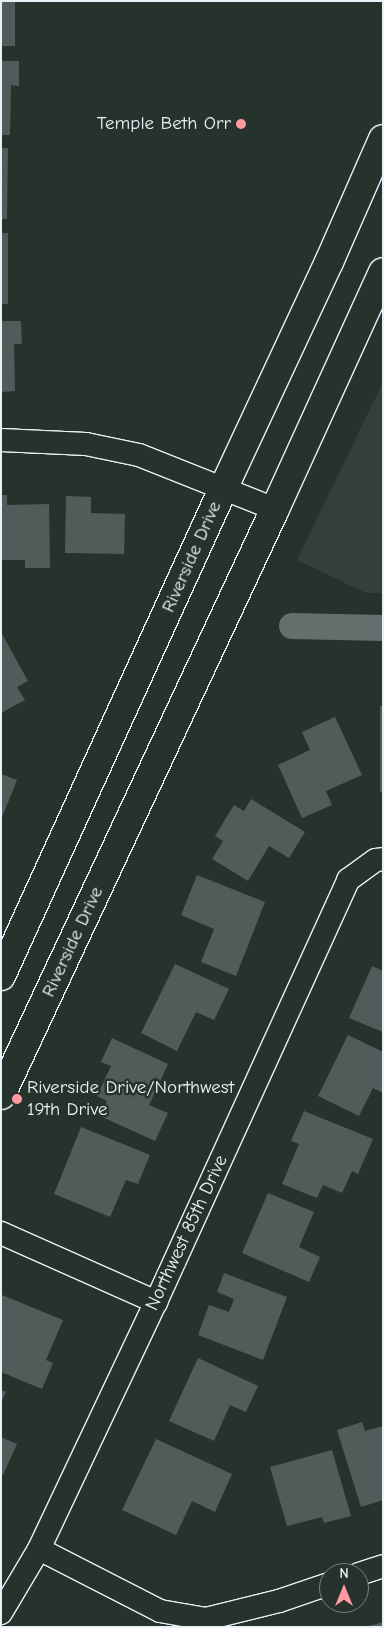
<!DOCTYPE html>
<html>
<head>
<meta charset="utf-8">
<style>
  body { margin:0 }
  #map { position:relative; width:384px; height:1628px; overflow:hidden; background:#26332d; font-family:"Comic Neue",sans-serif }
  div>[style] { position:absolute }
  [style*='--x'] { left:calc(var(--x)*1px); top:calc(var(--y)*1px); width:calc(var(--w)*1px); rotate:calc(var(--a)*1deg) }
  .built>* { inset:0; background:#333f3a }
  .canal>* { height:26px; margin:-13px; padding:0 13px; transform-origin:13px; border-radius:13px; background:#636f6d }
  .building>* { inset:0; background:#505c59; transform-origin:0 0 }
  .roads { filter:drop-shadow(1px 0 #e8f1f8) drop-shadow(-1px 0 #e8f1f8) drop-shadow(0 1px #e8f1f8) drop-shadow(0 -1px #e8f1f8) }
  .minor>* { height:22px; margin:-11px; padding:0 11px; transform-origin:11px; border-radius:11px; background:#26332d }
  .tertiary>* { height:28px; margin:-14px; padding:0 14px; transform-origin:14px; border-radius:14px; background:#26332d }
  .dots>* { width:14px; height:14px; translate:-50% -50%; box-sizing:border-box; border:2px solid #26332d; border-radius:50% }
  span { translate:-50% -50%; white-space:nowrap; text-align:center; line-height:1.15; -webkit-text-stroke:5px #26332d; paint-order:stroke }
  .poi-label { font-size:19px; color:#e8f1f8 }
  .right { translate:-100% -50%; text-align:right }
  .left { translate:0 -50%; text-align:left }
  .street-label { font-size:19px; color:#e8f1f8 }
  .frame { position:absolute; inset:0; border:2px solid #e8f1f8; pointer-events:none }
  .north { position:absolute; left:319px; top:1563px; width:50px; height:50px; box-sizing:border-box; background:#26332d; border:1px solid #747f7e; border-radius:50%; rotate:0deg; font-size:14px; font-weight:700; line-height:20px; text-align:center; color:#e8f1f8 }
  .north::after { content:''; display:block; margin:auto; width:18px; height:22px; background:#ff9aa2; clip-path:polygon(50% 0,100% 100%,50% 72%,0 100%) }
</style>
</head>
<body>
<div id="map">
  <div class="built">
    <i style="clip-path:polygon(383px 382px,383px 593px,366px 593px,297px 560px)"></i>
  </div>
  <div class="canal">
    <i style="--x:292;--y:626;--w:91;--a:1.3"></i>
  </div>
  <div class="building">
    <i style="left:1px;top:1px;width:14px;height:45px"></i>
    <i style="clip-path:polygon(1px 61px,19px 61px,19px 86px,11px 85px,10px 135px,1px 135px)"></i>
    <i style="clip-path:polygon(1px 148px,8px 148px,7px 219px,1px 219px)"></i>
    <i style="left:1px;top:233px;width:7px;height:71px"></i>
    <i style="clip-path:polygon(1px 321px,21px 321px,22px 344px,14px 344px,15px 391px,1px 392px)"></i>
    <i style="clip-path:polygon(1px 495px,7px 495px,7px 505px,49px 504px,50px 568px,25px 568px,25px 560px,1px 560px)"></i>
    <i style="clip-path:polygon(66px 496px,91px 497px,91px 513px,125px 514px,124px 554px,65px 553px)"></i>
    <i style="clip-path:polygon(1px 632px,28px 681px,17px 687px,25px 700px,1px 713px)"></i>
    <i style="left:380px;top:706px;width:3px;height:86px"></i>
    <i style="clip-path:polygon(335px 717px,362px 775px,326px 791px,332px 805px,302px 818px,278px 765px,310px 750px,302px 732px)"></i>
    <i style="clip-path:polygon(1px 774px,17px 780px,1px 820px)"></i>
    <i style="clip-path:polygon(251px 799px,305px 832px,289px 858px,269px 846px,248px 881px,212px 859px,223px 841px,215px 836px,234px 805px,244px 811px)"></i>
    <i style="clip-path:polygon(197px 875px,265px 902px,236px 976px,201px 962px,214px 929px,181px 915px)"></i>
    <i style="clip-path:polygon(175px 964px,229px 989px,214px 1020px,196px 1012px,177px 1051px,141px 1033px)"></i>
    <i style="clip-path:polygon(372px 966px,383px 971px,383px 1032px,349px 1018px)"></i>
    <i style="clip-path:polygon(348px 1035px,383px 1052px,383px 1093px,373px 1088px,359px 1116px,318px 1096px)"></i>
    <i style="clip-path:polygon(112px 1038px,168px 1064px,149px 1105px,168px 1113px,155px 1141px,100px 1116px,107px 1101px,97px 1096px,111px 1066px,101px 1062px)"></i>
    <i style="clip-path:polygon(304px 1111px,373px 1139px,358px 1174px,352px 1171px,342px 1193px,323px 1185px,317px 1198px,282px 1184px,299px 1144px,291px 1141px)"></i>
    <i style="clip-path:polygon(81px 1127px,150px 1155px,138px 1184px,126px 1180px,110px 1217px,54px 1194px)"></i>
    <i style="clip-path:polygon(268px 1193px,314px 1212px,299px 1247px,320px 1257px,309px 1282px,242px 1253px)"></i>
    <i style="clip-path:polygon(224px 1273px,287px 1297px,263px 1360px,198px 1335px,209px 1305px,229px 1312px,234px 1299px,217px 1292px)"></i>
    <i style="clip-path:polygon(2px 1295px,63px 1320px,46px 1360px,53px 1363px,42px 1389px,1px 1372px)"></i>
    <i style="clip-path:polygon(198px 1358px,258px 1386px,246px 1412px,230px 1405px,214px 1441px,169px 1421px)"></i>
    <i style="clip-path:polygon(1px 1390px,6px 1392px,1px 1403px)"></i>
    <i style="clip-path:polygon(362px 1422px,365px 1431px,383px 1426px,383px 1500px,361px 1507px,337px 1430px)"></i>
    <i style="clip-path:polygon(1px 1437px,17px 1444px,3px 1475px,1px 1474px)"></i>
    <i style="clip-path:polygon(156px 1439px,232px 1474px,215px 1512px,192px 1501px,176px 1535px,122px 1510px)"></i>
    <i style="clip-path:polygon(332px 1450px,351px 1516px,324px 1523px,322px 1517px,287px 1526px,270px 1467px)"></i>
    <i style="clip-path:polygon(383px 1622px,383px 1627px,369px 1627px,369px 1626px)"></i>
  </div>
  <div class="roads">
    <div class="minor">
      <i style="--x:1;--y:440;--w:85;--a:2.7"></i>
      <i style="--x:86;--y:444;--w:54;--a:11.7"></i>
      <i style="--x:139;--y:455;--w:146;--a:21.7"></i>
      <i style="--x:1;--y:1233;--w:170;--a:24"></i>
      <i style="--x:39;--y:1549;--w:136;--a:27.1"></i>
      <i style="--x:160;--y:1611;--w:47;--a:9.9"></i>
      <i style="--x:206;--y:1619;--w:75;--a:-13.9"></i>
      <i style="--x:279;--y:1601;--w:53;--a:-18.8"></i>
      <i style="--x:359;--y:1574;--w:25;--a:-18"></i>
      <i style="--x:1;--y:1613;--w:74;--a:-59.3"></i>
      <i style="--x:39;--y:1549;--w:273;--a:-64.7"></i>
      <i style="--x:156;--y:1302;--w:464;--a:-65.5"></i>
      <i style="--x:348;--y:880;--w:34;--a:-36"></i>
      <i style="--x:376;--y:860;--w:7;--a:-8"></i>
    </div>
    <div class="tertiary">
      <i style="--x:1;--y:976;--w:537;--a:-65.49"></i>
      <i style="--x:224;--y:487;--w:248;--a:-65"></i>
      <i style="--x:329;--y:262;--w:134;--a:-66.3"></i>
      <i style="--x:1;--y:1095;--w:647;--a:-64.94"></i>
      <i style="--x:275;--y:509;--w:260;--a:-65.5"></i>
    </div>
  </div>
  <div class="dots">
    <i style="left:241px;top:124px;background:#ff9aa2"></i>
    <i style="left:17px;top:1099px;background:#ff9aa2"></i>
  </div>
  <div class="poi-label">
    <span class="right" style="left:231px;top:124px">Temple Beth Orr</span>
    <span class="left" style="left:27px;top:1099px">Riverside Drive/Northwest<br>19th Drive</span>
  </div>
  <div class="street-label">
    <span style="left:192px;top:557px;rotate:-66deg">Riverside Drive</span>
    <span style="left:73px;top:942px;rotate:-65deg">Riverside Drive</span>
    <span style="left:187px;top:1233px;rotate:-65deg">Northwest 85th Drive</span>
  </div>
  <div class="frame"></div>
  <div class="north">N</div>
</div>
</body>
</html>
